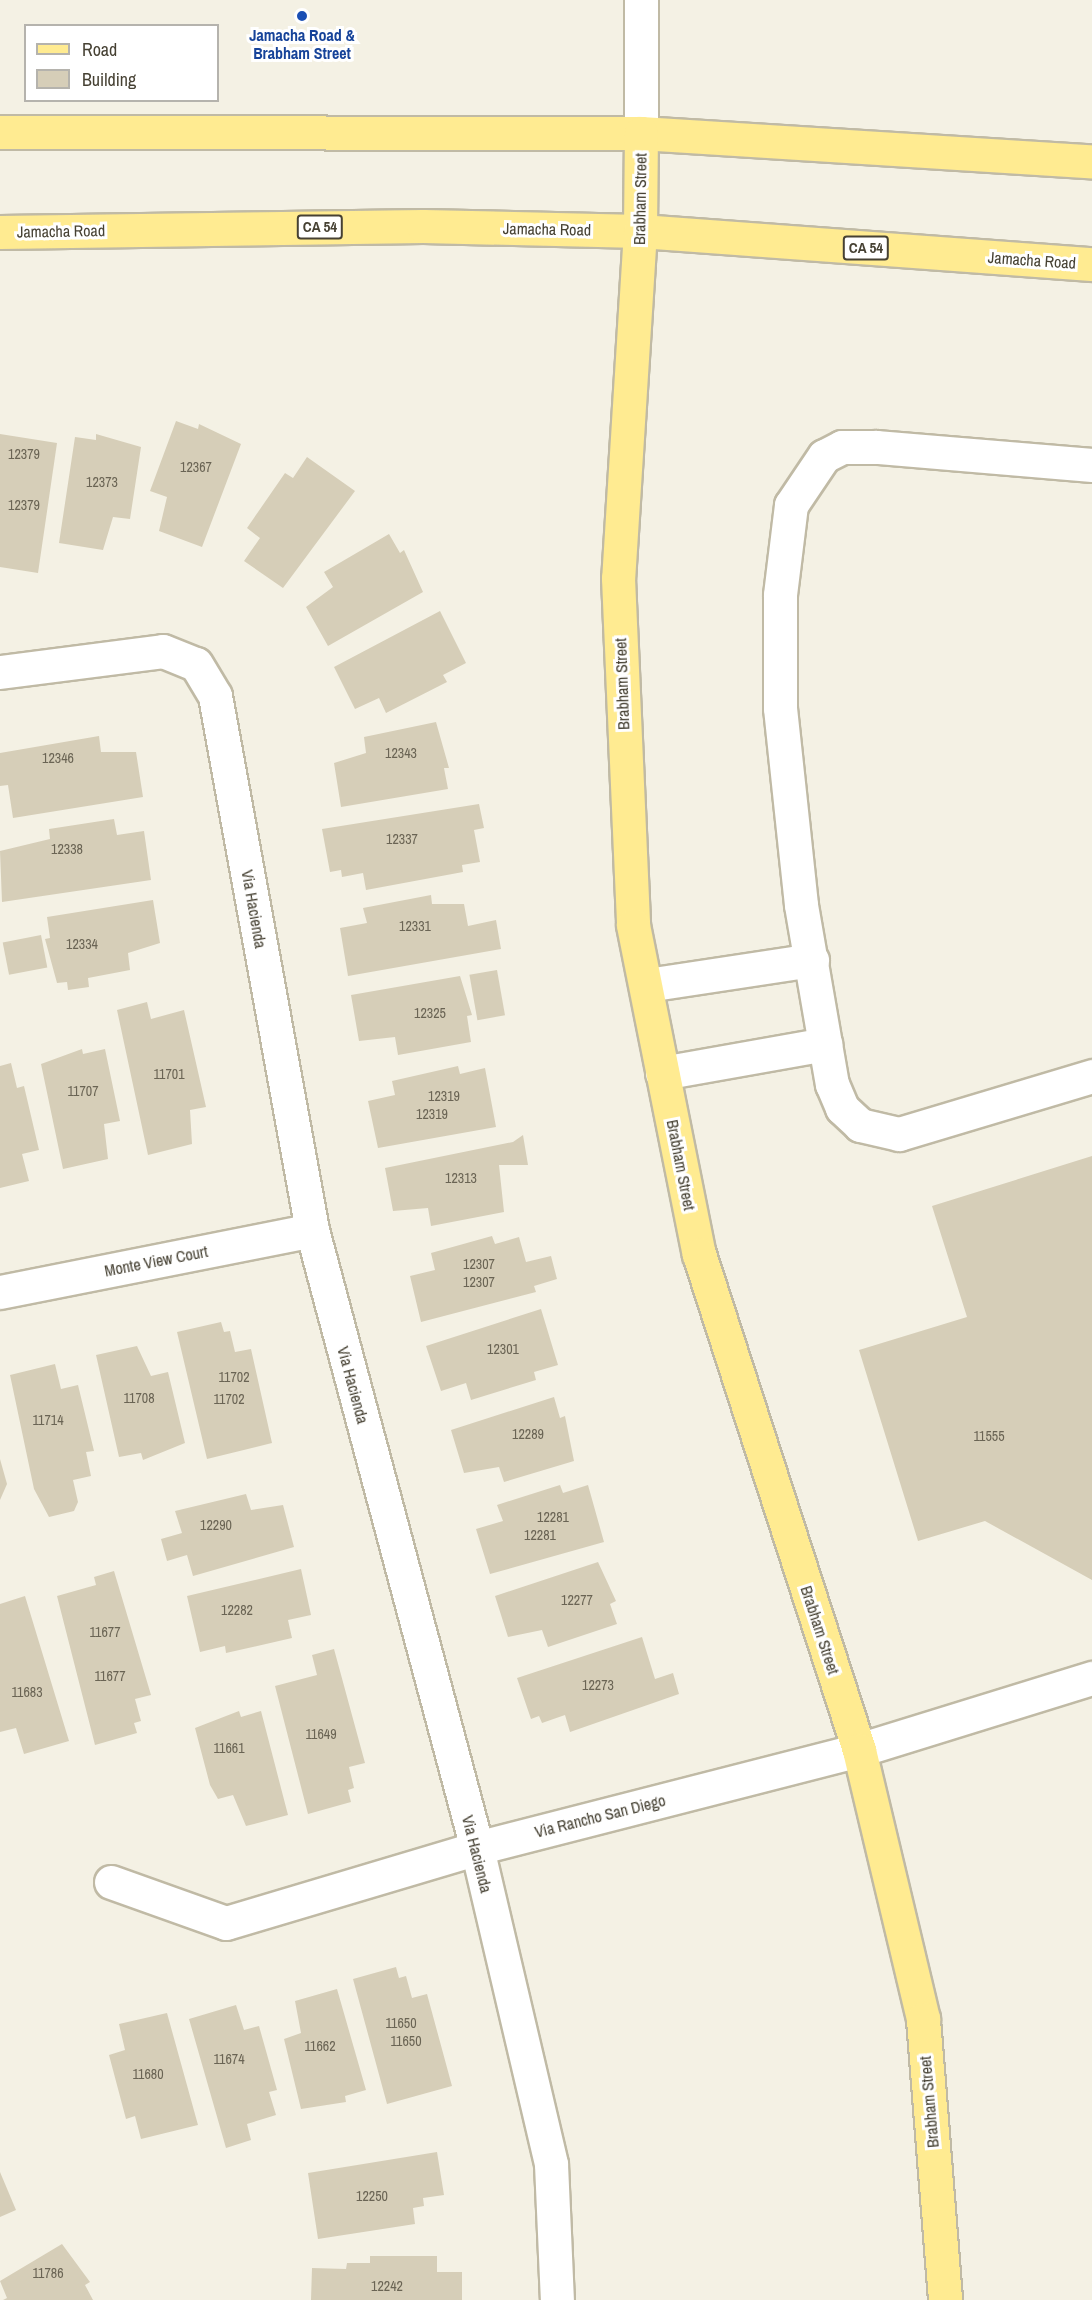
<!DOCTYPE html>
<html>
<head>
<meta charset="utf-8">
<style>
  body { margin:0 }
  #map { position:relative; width:1092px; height:2300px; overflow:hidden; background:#f4f1e4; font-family:"Archivo Narrow",sans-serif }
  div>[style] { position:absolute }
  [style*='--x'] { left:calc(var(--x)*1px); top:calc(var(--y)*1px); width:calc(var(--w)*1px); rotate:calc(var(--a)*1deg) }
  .building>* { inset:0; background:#d6ceb8; transform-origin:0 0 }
  .roads { filter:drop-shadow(2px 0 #c0baa5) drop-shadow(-2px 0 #c0baa5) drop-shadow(0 2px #c0baa5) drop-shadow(0 -2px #c0baa5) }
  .minor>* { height:33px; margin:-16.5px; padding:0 16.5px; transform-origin:16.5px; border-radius:16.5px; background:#fff }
  .major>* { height:33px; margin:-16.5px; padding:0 16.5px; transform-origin:16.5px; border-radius:16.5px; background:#ffeb91 }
  .dots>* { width:16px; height:16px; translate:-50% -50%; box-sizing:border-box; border:3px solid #fff; border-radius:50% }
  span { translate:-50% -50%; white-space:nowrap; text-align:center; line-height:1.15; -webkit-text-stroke:6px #fff; paint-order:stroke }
  .number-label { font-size:14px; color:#6a6454 }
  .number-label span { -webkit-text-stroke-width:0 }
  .shield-label span { padding:2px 4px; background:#fff; border:2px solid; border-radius:4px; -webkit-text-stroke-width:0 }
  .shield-label { font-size:15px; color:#464133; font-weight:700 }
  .transit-label { font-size:16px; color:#164399; font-weight:700 }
  .street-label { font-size:16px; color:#464133 }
  .legend { position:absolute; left:24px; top:24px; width:195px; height:78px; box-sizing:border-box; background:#fff; border:2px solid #b5b3ad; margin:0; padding:8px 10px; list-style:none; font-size:18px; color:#464133 }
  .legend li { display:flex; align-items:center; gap:12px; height:30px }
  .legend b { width:30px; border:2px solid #b5b3ad }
</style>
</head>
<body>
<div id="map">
  <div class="building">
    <i style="clip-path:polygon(176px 421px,198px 429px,199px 424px,241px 444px,202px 547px,159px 531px,167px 497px,150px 491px)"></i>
    <i style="clip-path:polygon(0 434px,57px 443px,38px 573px,0 567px)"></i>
    <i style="clip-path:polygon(96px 434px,141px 447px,130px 519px,113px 517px,103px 550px,59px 543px,75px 437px,96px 440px)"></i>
    <i style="clip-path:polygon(307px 457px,355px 491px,283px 588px,244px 561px,260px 538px,247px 528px,285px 473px,293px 478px)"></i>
    <i style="clip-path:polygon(389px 534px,400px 553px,404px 550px,423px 592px,328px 646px,306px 607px,333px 587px,324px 572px)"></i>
    <i style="clip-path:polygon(440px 611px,466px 663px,443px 675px,447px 682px,386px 713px,379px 698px,355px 709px,334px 667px)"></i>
    <i style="clip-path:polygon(436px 722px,449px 768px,444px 768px,448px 789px,341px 807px,334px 763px,366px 753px,364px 737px)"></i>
    <i style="clip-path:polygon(99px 736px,101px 752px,136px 752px,143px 797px,13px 818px,8px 785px,0 786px,0 753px)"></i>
    <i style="clip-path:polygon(479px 804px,484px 828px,474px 830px,480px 862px,462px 865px,463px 872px,366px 890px,363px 873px,342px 877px,341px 870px,330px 872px,322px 829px)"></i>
    <i style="clip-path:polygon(114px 819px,117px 835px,144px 831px,151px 880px,2px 902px,0 851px,50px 839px,49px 829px)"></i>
    <i style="clip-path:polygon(431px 895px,432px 904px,464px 904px,468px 926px,496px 920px,501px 949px,348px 976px,340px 928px,367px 923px,363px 908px)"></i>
    <i style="clip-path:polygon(153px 900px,160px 943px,128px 953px,130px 970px,88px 978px,89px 987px,68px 990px,67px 982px,57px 983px,45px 939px,50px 938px,47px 917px)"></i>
    <i style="left:41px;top:935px;width:33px;height:39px;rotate:79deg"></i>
    <i style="left:497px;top:970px;width:46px;height:28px;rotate:80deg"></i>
    <i style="clip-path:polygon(460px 976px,472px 1015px,467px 1016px,471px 1042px,398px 1055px,395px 1037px,359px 1041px,351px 995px)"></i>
    <i style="clip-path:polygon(147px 1002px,151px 1019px,184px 1010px,206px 1107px,190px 1110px,192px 1144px,148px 1155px,117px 1010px)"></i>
    <i style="clip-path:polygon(82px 1049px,83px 1054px,105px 1049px,120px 1121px,104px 1124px,108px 1159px,63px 1169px,41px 1064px)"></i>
    <i style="clip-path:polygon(11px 1063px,17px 1088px,24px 1086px,39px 1150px,22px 1154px,29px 1181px,0 1188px,0 1066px)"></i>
    <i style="clip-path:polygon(458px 1066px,460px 1074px,485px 1068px,496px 1127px,378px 1148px,368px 1101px,395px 1095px,392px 1081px)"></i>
    <i style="clip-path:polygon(523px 1135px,528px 1165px,499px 1165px,504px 1212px,431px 1226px,428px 1208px,393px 1211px,385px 1168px,513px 1142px)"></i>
    <i style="clip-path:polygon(1092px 1156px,1092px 1580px,985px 1521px,918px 1541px,859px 1350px,967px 1317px,932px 1206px)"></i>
    <i style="clip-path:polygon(492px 1236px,495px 1244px,519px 1237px,526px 1262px,551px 1256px,557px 1279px,534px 1286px,536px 1292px,421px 1322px,410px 1276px,435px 1270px,431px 1253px)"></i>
    <i style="clip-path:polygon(541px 1309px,558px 1365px,534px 1372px,536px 1380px,471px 1400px,466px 1383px,441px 1391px,426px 1346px)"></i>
    <i style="clip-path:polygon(221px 1322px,224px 1332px,230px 1331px,235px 1352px,251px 1349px,272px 1443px,207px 1459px,177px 1332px)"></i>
    <i style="clip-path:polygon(137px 1346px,151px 1376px,168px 1372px,185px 1443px,143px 1460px,141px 1453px,119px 1457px,96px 1355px)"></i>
    <i style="clip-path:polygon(55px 1364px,61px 1389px,78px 1385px,94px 1451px,86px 1452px,91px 1476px,73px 1480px,78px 1502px,74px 1511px,49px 1517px,34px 1489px,10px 1375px)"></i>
    <i style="clip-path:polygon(554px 1397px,560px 1418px,565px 1416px,574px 1461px,504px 1482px,499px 1467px,464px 1473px,451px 1430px)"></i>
    <i style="clip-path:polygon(0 1459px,7px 1484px,0 1500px)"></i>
    <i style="clip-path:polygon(560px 1485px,563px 1493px,588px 1485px,604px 1542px,490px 1574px,476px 1529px,503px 1521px,497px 1505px)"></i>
    <i style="clip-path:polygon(246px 1494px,251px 1510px,283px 1505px,294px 1547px,193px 1576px,187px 1555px,167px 1561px,161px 1539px,182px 1533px,175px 1511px)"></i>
    <i style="clip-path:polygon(598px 1562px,616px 1601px,610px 1604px,617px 1624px,548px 1647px,542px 1630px,508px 1637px,495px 1596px)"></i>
    <i style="clip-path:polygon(301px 1569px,311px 1615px,288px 1620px,292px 1638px,226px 1653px,225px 1646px,200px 1652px,187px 1596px)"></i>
    <i style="clip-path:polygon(114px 1571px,151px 1695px,135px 1699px,141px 1721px,134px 1723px,137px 1733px,95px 1745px,57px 1596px,96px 1585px,94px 1577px)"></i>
    <i style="clip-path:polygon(25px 1596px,69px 1741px,24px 1754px,16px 1728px,0 1732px,0 1604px)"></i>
    <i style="clip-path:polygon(642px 1637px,655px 1679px,673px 1673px,679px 1694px,570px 1732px,565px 1715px,542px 1723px,539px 1716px,531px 1719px,517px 1678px)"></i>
    <i style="clip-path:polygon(334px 1649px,365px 1763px,349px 1767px,354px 1788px,348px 1790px,351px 1802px,308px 1814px,275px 1686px,317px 1675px,312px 1655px)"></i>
    <i style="clip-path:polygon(239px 1711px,241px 1717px,261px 1711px,288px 1815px,246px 1826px,233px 1795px,218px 1799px,210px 1785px,195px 1728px)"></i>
    <i style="clip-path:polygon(396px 1967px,399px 1978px,406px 1976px,412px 1998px,427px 1994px,452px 2086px,387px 2104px,353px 1979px)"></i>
    <i style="clip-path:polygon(337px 1989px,366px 2090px,345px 2096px,346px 2102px,301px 2109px,284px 2039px,301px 2033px,295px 2001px)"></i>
    <i style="clip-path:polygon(236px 2005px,244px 2030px,259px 2026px,277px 2090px,269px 2092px,276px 2115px,247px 2124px,251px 2140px,226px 2148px,189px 2019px)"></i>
    <i style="clip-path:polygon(167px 2013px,198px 2125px,141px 2139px,135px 2116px,126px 2119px,109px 2055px,125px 2050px,119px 2024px)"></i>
    <i style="clip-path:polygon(437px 2152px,444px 2195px,423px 2198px,424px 2206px,413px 2208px,415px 2224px,318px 2239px,308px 2173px)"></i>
    <i style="clip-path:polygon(0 2172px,16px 2210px,0 2217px)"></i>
    <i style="clip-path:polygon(62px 2244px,90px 2282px,85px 2285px,93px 2300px,3px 2300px,7px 2298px,0 2281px)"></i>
    <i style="clip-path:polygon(370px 2256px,437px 2256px,437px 2272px,462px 2272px,462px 2300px,311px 2300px,312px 2268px,346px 2269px,347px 2263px,370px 2263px)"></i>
  </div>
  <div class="roads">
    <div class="minor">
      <i style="--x:641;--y:133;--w:133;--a:-90"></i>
      <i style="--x:1092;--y:465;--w:217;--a:-175.2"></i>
      <i style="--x:876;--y:447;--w:34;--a:180"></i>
      <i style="--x:842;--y:447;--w:20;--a:153"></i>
      <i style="--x:824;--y:456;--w:59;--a:124"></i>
      <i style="--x:791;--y:505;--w:91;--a:97"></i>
      <i style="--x:780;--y:595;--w:113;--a:90"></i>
      <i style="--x:780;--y:708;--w:198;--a:83.9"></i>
      <i style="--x:801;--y:905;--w:182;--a:80.2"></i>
      <i style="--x:832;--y:1084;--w:26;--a:67"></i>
      <i style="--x:842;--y:1108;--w:25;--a:43"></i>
      <i style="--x:860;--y:1125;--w:40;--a:13"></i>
      <i style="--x:899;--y:1134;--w:202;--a:-16.7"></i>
      <i style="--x:0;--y:672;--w:164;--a:-7.3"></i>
      <i style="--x:163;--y:651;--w:35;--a:22"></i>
      <i style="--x:196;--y:664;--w:37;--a:59"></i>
      <i style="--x:215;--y:696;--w:543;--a:79.7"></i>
      <i style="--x:312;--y:1230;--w:640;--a:75.05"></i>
      <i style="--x:477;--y:1848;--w:325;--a:76.8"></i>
      <i style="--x:551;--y:2164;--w:136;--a:87.5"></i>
      <i style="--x:647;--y:985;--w:167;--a:-8.6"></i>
      <i style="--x:662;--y:1073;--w:166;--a:-10.1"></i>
      <i style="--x:0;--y:1292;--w:318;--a:-11.2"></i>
      <i style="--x:111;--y:1882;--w:122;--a:19.6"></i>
      <i style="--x:226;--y:1923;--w:262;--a:-16.6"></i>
      <i style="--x:477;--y:1848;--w:394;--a:-14.4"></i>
      <i style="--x:859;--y:1750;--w:244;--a:-17.2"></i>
    </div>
    <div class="major">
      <i style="--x:0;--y:132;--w:641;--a:0.09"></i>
      <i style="--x:641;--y:133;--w:452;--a:3.6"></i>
      <i style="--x:641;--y:133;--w:98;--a:90.6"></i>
      <i style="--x:640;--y:231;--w:348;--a:93.6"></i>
      <i style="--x:618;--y:578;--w:347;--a:87.5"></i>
      <i style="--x:633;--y:925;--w:336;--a:78.7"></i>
      <i style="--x:699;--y:1254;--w:521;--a:72.12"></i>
      <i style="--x:859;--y:1750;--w:277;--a:76.6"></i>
      <i style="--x:923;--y:2019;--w:282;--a:85.5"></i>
      <i style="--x:0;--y:232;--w:423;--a:-0.8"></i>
      <i style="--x:423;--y:226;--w:217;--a:1.3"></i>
      <i style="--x:640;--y:231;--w:453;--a:4.2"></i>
    </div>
  </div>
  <div class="dots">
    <i style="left:302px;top:16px;background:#1a4fb4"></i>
  </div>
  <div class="number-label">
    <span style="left:24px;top:454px">12379</span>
    <span style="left:196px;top:467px">12367</span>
    <span style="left:102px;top:482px">12373</span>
    <span style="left:24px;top:505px">12379</span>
    <span style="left:401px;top:753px">12343</span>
    <span style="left:58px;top:758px">12346</span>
    <span style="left:402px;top:839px">12337</span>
    <span style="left:67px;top:849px">12338</span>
    <span style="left:415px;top:926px">12331</span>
    <span style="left:82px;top:944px">12334</span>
    <span style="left:430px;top:1013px">12325</span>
    <span style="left:169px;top:1074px">11701</span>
    <span style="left:83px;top:1091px">11707</span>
    <span style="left:444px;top:1096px">12319</span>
    <span style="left:432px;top:1114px">12319</span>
    <span style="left:461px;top:1178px">12313</span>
    <span style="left:479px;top:1264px">12307</span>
    <span style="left:479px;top:1282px">12307</span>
    <span style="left:503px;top:1349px">12301</span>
    <span style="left:234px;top:1377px">11702</span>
    <span style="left:139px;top:1398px">11708</span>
    <span style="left:229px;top:1399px">11702</span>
    <span style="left:48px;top:1420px">11714</span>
    <span style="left:528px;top:1434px">12289</span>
    <span style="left:989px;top:1436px">11555</span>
    <span style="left:553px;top:1517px">12281</span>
    <span style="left:216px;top:1525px">12290</span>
    <span style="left:540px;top:1535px">12281</span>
    <span style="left:577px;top:1600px">12277</span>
    <span style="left:237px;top:1610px">12282</span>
    <span style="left:105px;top:1632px">11677</span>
    <span style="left:110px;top:1676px">11677</span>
    <span style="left:598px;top:1685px">12273</span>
    <span style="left:27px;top:1692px">11683</span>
    <span style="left:321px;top:1734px">11649</span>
    <span style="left:229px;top:1748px">11661</span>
    <span style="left:401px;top:2023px">11650</span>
    <span style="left:406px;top:2041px">11650</span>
    <span style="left:320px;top:2046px">11662</span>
    <span style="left:229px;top:2059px">11674</span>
    <span style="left:148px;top:2074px">11680</span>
    <span style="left:372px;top:2196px">12250</span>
    <span style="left:48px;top:2273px">11786</span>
    <span style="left:387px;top:2286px">12242</span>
  </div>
  <div class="shield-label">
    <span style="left:320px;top:227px">CA 54</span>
    <span style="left:866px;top:248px">CA 54</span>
  </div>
  <div class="transit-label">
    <span style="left:302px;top:44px">Jamacha Road &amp;<br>Brabham Street</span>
  </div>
  <div class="street-label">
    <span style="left:640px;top:199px;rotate:-89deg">Brabham Street</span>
    <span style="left:547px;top:229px;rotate:1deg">Jamacha Road</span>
    <span style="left:61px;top:231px;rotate:-1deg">Jamacha Road</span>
    <span style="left:1032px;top:260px;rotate:4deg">Jamacha Road</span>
    <span style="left:622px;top:684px;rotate:-92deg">Brabham Street</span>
    <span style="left:254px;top:909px;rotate:80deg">Via Hacienda</span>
    <span style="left:681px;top:1165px;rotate:79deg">Brabham Street</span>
    <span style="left:156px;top:1261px;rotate:-11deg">Monte View Court</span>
    <span style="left:353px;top:1385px;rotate:75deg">Via Hacienda</span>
    <span style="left:820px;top:1630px;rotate:72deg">Brabham Street</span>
    <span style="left:600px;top:1816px;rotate:-14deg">Via Rancho San Diego</span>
    <span style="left:477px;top:1854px;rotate:76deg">Via Hacienda</span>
    <span style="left:929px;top:2102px;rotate:-95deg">Brabham Street</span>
  </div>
  <ul class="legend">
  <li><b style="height:8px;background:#ffeb91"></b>Road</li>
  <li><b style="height:16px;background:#d6ceb8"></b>Building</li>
  </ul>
</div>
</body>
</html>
